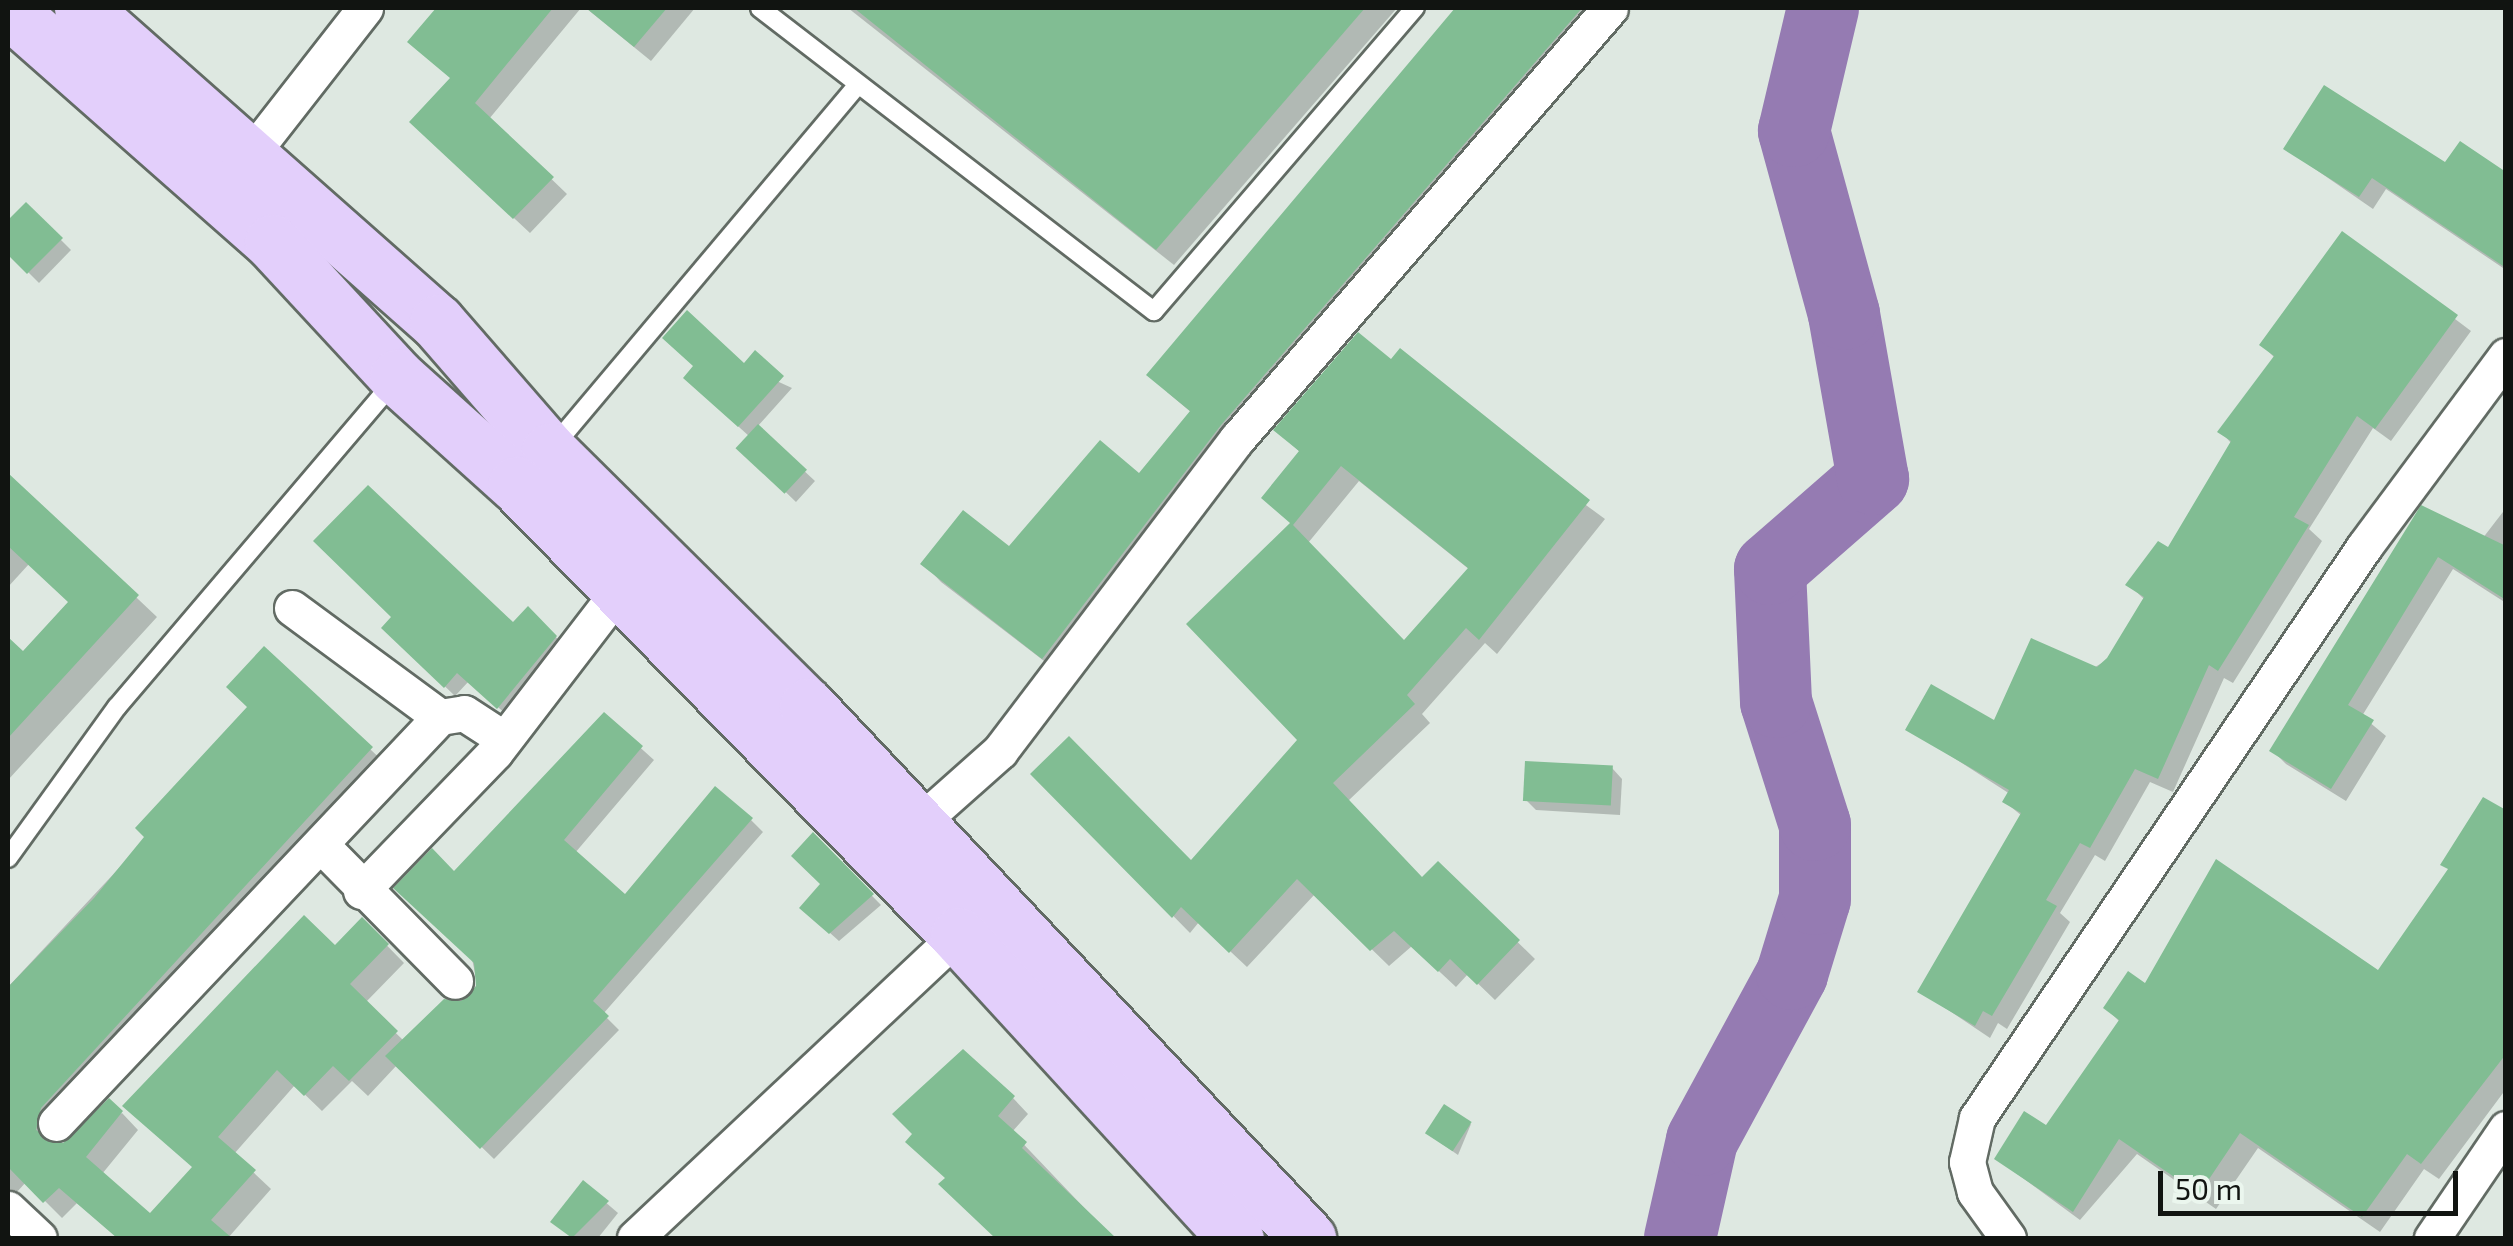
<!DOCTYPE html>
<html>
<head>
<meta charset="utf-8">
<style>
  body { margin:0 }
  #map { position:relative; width:2513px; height:1246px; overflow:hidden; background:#dee8e1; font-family:"Exo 2",sans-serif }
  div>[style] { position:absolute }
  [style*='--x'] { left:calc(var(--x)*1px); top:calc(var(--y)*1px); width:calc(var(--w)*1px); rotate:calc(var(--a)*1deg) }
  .shadow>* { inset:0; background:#0003 }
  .river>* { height:72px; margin:-36px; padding:0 36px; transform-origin:36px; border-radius:36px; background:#957bb2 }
  .building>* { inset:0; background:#81bd93; transform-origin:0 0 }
  .roads { filter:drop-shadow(2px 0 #626b64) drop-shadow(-2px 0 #626b64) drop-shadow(0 2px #626b64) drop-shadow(0 -2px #626b64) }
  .lane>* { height:18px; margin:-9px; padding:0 9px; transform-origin:9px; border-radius:9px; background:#fff }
  .street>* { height:35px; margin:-17.5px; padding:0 17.5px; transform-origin:17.5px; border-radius:17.5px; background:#fff }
  .primary>* { height:55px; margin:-27.5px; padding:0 27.5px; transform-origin:27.5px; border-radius:27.5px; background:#e3cffb }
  span { translate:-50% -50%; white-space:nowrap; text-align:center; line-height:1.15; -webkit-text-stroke:9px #ebf6ee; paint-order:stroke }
  .frame { position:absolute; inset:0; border:10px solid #111411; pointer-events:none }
  .scale { position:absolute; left:2158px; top:1171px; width:300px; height:45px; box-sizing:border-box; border:5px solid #111411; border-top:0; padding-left:12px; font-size:30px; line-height:35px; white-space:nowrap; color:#111411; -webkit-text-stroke:8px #ebf6ee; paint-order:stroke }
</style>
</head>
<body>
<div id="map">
  <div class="shadow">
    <i style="clip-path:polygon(439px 8px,581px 8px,489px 119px,567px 194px,530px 233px,427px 137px,452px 79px,410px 42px)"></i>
    <i style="clip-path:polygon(586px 8px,695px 8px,651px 61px)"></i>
    <i style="clip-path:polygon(848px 8px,1397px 8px,1174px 265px)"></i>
    <i style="clip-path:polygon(1493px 8px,1630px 8px,1612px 11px,1061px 674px,941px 582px,924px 564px,1010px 550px,1139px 476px,1192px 413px,1167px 392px)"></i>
    <i style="clip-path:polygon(2286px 149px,2506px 175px,2506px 270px,2386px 189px,2373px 209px)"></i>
    <i style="clip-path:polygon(26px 205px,71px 250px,39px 283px,8px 252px,8px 223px)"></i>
    <i style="clip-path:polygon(2342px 234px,2471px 331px,2391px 441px,2373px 428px,2309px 529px,2322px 541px,2233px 683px,2224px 678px,2173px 792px,2150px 782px,2105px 861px,2095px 855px,2060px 913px,2070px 922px,2007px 1029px,1998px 1023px,1990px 1038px,1920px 991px,2022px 816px,2005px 802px,2010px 794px,1909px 729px,1995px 724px,2109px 659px,2145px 600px,2128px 584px,2169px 550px,2232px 444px,2220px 431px,2275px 358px,2262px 345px)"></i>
    <i style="clip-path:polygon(evenodd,1392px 363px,1605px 519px,1497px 654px,1485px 643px,1422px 714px,1430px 723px,1348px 801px,1423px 880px,1438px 865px,1535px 959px,1495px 1000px,1468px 974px,1456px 987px,1412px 946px,1389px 966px,1315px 894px,1247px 967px,1199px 922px,1190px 933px,1034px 774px,1192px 863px,1301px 740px,1292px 524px,1301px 453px,1276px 430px,1392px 363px,1359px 481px,1470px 570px,1404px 643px,1308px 543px,1359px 481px)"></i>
    <i style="clip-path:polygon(744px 366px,792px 388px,757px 427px,815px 481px,796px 502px,740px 448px,750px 437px,696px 388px)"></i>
    <i style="clip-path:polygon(8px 476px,157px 617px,8px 780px,8px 640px,23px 655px,70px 603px,29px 564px,8px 587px)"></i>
    <i style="clip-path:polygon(2506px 508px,2506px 603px,2453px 569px,2362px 716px,2386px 736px,2346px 801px,2286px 764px,2272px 750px,2422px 509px,2479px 543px)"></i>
    <i style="clip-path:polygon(528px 610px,566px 647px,509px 717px,469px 681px,455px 696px,384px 628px,513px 625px)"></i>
    <i style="clip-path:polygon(265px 650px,388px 766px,53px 1141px,63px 1146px,122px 1113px,138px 1130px,102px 1174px,150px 1216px,194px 1168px,362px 920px,404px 963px,365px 1003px,404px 1041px,478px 987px,454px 875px,604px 715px,654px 760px,575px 853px,625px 898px,751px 820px,763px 832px,603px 1014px,619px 1030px,494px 1159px,397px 1065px,368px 1096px,352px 1081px,322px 1111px,295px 1085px,234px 1154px,271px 1189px,228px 1238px,118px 1238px,77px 1203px,62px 1218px,26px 1182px,8px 1202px,8px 987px,148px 837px,250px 707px)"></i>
    <i style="clip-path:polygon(1612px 768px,1622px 779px,1620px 815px,1536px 810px,1526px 800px)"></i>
    <i style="clip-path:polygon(813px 836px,881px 905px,839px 941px,811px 916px,824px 884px)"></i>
    <i style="clip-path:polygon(2506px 844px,2506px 1089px,2439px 1179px,2424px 1169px,2380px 1232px,2258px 1148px,2216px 1209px,2137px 1154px,2080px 1220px,1997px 1159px,2047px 1128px,2120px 1022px,2106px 1008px,2146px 986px,2379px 973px)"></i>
    <i style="clip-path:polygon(1013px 1098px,1028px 1114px,1012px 1132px,1113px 1238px,998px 1238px,942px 1184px,948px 1179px,924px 1157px)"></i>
    <i style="clip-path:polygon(1471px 1124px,1458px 1155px,1432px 1137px)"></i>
    <i style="clip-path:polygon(583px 1183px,618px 1213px,598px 1238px,572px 1238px,554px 1222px)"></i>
  </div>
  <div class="river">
    <i style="--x:1680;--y:1238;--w:100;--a:-77.3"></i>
    <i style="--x:1702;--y:1140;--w:189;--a:-61.5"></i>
    <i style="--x:1792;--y:974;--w:78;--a:-73"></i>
    <i style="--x:1815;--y:899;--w:74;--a:-90"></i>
    <i style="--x:1815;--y:825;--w:129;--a:-107.6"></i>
    <i style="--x:1776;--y:702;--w:133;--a:-92.6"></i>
    <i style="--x:1770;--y:569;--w:137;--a:-41.1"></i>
    <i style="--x:1873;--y:479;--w:168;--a:-100"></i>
    <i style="--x:1844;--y:314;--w:190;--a:-105.3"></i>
    <i style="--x:1794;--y:131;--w:126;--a:-76.7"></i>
  </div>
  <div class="building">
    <i style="clip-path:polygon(436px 8px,553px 8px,475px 103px,554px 177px,513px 219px,409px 122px,450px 78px,407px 42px)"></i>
    <i style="clip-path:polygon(586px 8px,667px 8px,634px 47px)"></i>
    <i style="clip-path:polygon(854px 8px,1365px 8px,1156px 250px)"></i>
    <i style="clip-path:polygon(1455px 8px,1582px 8px,1221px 425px,1042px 659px,920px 564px,963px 510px,1009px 546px,1100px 440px,1139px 473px,1190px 411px,1146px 375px)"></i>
    <i style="clip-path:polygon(2324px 85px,2445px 162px,2460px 141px,2506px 172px,2506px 268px,2372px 178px,2359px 197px,2283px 149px)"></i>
    <i style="clip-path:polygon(26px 202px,63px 238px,27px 274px,8px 255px,8px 220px)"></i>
    <i style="clip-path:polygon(2342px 231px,2458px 315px,2375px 429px,2357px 416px,2294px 517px,2309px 525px,2218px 671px,2209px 665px,2158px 779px,2135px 769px,2090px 848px,2080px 843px,2046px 900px,2057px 906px,1992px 1016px,1983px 1011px,1975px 1026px,1917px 992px,2021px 813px,2002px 802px,2009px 790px,1905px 730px,1931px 684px,1994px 720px,2031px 638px,2097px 667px,2107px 658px,2144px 597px,2125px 585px,2158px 541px,2168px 547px,2231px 441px,2217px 432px,2274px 356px,2259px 345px)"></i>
    <i style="clip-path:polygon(687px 310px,744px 363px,755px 350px,784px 376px,738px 427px,683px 378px,693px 366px,662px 338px)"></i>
    <i style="clip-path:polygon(evenodd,1358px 332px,1391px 359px,1400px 348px,1590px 500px,1479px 640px,1466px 628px,1407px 695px,1415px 704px,1333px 783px,1422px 877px,1438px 861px,1520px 940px,1477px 985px,1450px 959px,1438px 972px,1394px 931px,1370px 951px,1297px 879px,1229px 953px,1181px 907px,1172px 918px,1030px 774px,1069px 736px,1191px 860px,1297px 740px,1186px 624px,1290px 523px,1261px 498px,1299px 451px,1273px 430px,1358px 332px,1341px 466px,1468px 568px,1404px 640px,1293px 525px,1341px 466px)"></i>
    <i style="left:758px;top:424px;width:67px;height:33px;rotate:43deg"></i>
    <i style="clip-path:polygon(8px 473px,139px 595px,8px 738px,8px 637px,23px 651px,68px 602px,8px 546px)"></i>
    <i style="clip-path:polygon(368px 485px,513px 622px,528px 606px,557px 636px,497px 709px,457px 673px,444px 688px,381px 628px,391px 617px,313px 541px)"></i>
    <i style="clip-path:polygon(2421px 505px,2506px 546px,2506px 600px,2438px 557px,2348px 705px,2374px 720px,2331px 789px,2269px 751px)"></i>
    <i style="clip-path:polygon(264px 646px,373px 747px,41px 1108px,36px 1130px,63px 1143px,109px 1098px,123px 1111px,86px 1157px,150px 1213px,192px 1167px,122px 1106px,304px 915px,335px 945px,362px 917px,389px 944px,350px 984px,398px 1031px,349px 1081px,333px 1066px,304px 1096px,277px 1070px,218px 1137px,256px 1170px,211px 1220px,232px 1238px,117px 1238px,59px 1188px,43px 1203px,8px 1167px,8px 987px,94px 898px,144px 837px,135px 828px,247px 707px,226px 687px)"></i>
    <i style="clip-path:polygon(604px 712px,643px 746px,564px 840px,625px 894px,715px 786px,753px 818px,593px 1001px,609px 1016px,480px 1149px,385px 1056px,444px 999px,461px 1001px,476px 986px,474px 963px,393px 888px,432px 848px,454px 871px)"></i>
    <i style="left:1525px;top:761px;width:88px;height:40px;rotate:3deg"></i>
    <i style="clip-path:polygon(2483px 797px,2506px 810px,2506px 1054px,2421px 1164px,2407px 1154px,2362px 1217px,2240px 1133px,2199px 1194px,2119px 1139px,2073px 1212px,1994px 1159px,2024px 1111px,2046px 1125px,2119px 1020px,2103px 1008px,2128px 971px,2145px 983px,2216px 859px,2378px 970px,2448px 869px,2440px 865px)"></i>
    <i style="clip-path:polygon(813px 832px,874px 894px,829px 934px,799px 908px,820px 884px,791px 856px)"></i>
    <i style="clip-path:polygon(963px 1049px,1015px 1096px,998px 1116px,1027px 1142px,1022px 1148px,1116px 1238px,995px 1238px,938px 1184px,945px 1178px,905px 1142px,912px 1134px,892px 1114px)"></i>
    <i style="left:1444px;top:1104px;width:33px;height:35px;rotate:33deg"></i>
    <i style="clip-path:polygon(583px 1180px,609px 1201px,572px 1238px,550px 1222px)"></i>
  </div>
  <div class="roads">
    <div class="lane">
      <i style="--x:760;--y:8;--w:497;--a:37.6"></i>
      <i style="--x:1154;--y:311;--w:400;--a:-49.3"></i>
      <i style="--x:552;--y:448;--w:472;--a:-49.9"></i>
      <i style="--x:8;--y:858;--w:186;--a:-54.2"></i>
      <i style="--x:117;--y:707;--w:428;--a:-49.6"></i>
    </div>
    <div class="street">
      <i style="--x:237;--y:172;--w:208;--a:-52"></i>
      <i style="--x:292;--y:608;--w:184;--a:36.4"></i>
      <i style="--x:919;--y:823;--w:108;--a:-41.6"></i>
      <i style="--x:1000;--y:751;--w:392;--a:-52.8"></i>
      <i style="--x:1237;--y:439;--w:570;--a:-49.13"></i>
      <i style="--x:323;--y:847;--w:188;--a:45.4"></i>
      <i style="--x:361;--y:891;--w:193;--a:-46"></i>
      <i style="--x:495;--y:752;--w:205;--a:-52.5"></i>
      <i style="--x:56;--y:1123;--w:559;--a:-46.6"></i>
      <i style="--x:440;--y:717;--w:24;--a:-9"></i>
      <i style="--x:464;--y:713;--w:48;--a:33"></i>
      <i style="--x:8;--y:1209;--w:42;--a:43.1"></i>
      <i style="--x:635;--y:1238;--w:443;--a:-43.2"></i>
      <i style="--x:2008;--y:1238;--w:57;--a:-125.7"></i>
      <i style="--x:1975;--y:1192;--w:31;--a:-105"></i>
      <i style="--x:1967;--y:1162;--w:45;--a:-77.2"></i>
      <i style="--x:1977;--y:1118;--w:690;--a:-55.87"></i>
      <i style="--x:2364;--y:547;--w:238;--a:-53.4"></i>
      <i style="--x:2432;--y:1238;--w:132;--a:-55.8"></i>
    </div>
    <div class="primary">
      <i style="--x:82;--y:8;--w:474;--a:41.5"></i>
      <i style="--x:437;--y:322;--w:171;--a:49"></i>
      <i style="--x:549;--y:451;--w:363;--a:44.7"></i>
      <i style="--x:807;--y:706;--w:731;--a:46.72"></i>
      <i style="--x:8;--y:9;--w:352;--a:41.4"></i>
      <i style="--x:272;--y:242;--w:184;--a:47.2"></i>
      <i style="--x:397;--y:377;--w:160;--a:42"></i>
      <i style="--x:516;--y:484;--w:631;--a:45.58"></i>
      <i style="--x:958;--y:935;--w:411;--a:47.5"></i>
    </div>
  </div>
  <div class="frame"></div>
  <div class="scale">50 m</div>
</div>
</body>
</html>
